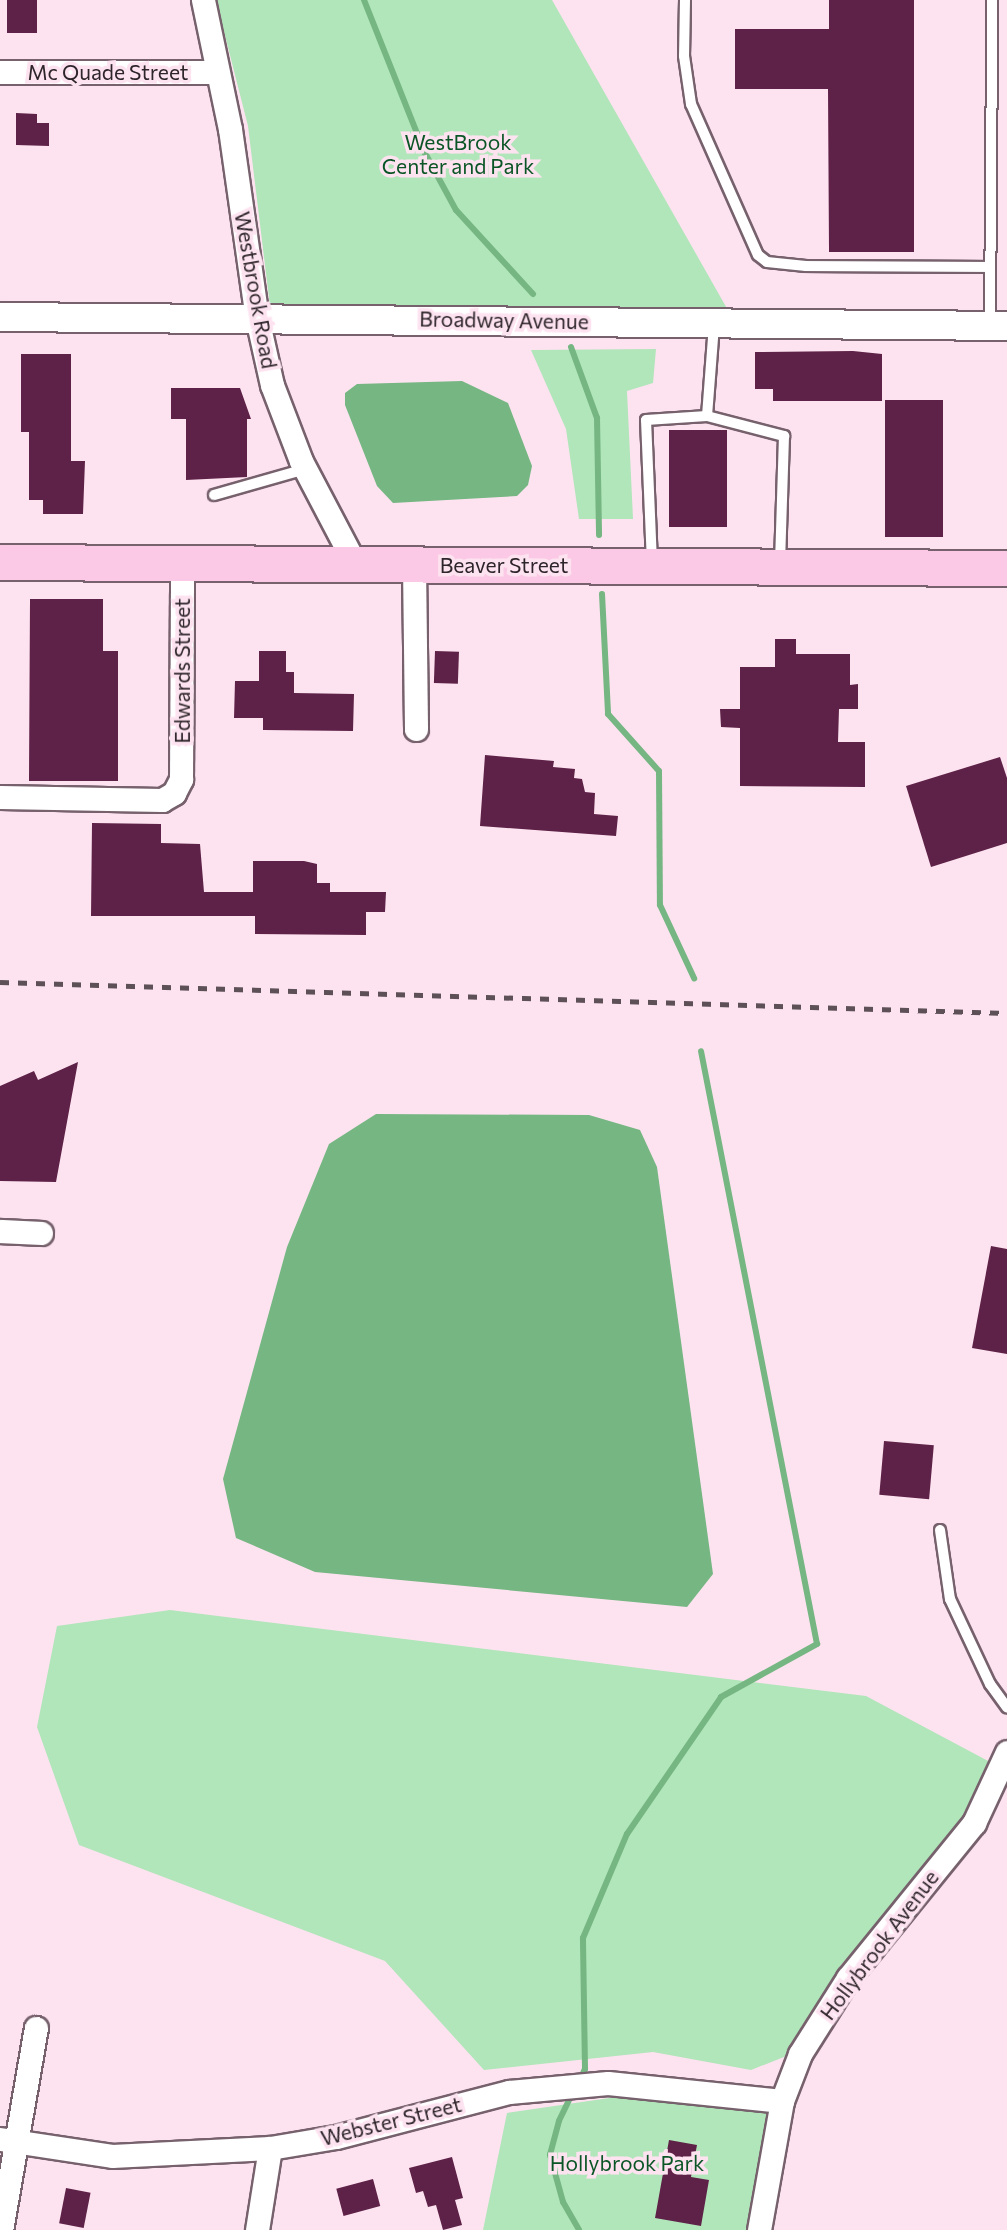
<!DOCTYPE html>
<html>
<head>
<meta charset="utf-8">
<style>
  body { margin:0 }
  #map { position:relative; width:1007px; height:2230px; overflow:hidden; background:#fde3f0; font-family:Commissioner,sans-serif }
  div>[style] { position:absolute }
  [style*='--x'] { left:calc(var(--x)*1px); top:calc(var(--y)*1px); width:calc(var(--w)*1px); rotate:calc(var(--a)*1deg) }
  .green>* { inset:0; background:#b1e5ba }
  .water>* { inset:0; background:#75b682 }
  .stream>* { height:6px; margin:-3px; padding:0 3px; transform-origin:3px; border-radius:3px; background:#75b682 }
  .building>* { inset:0; background:#5e2147; transform-origin:0 0 }
  .roads { filter:drop-shadow(2px 0 #76616c) drop-shadow(-2px 0 #76616c) drop-shadow(0 2px #76616c) drop-shadow(0 -2px #76616c) }
  .service>* { height:10px; margin:-5px; padding:0 5px; transform-origin:5px; border-radius:5px; background:#fff }
  .minor>* { height:23px; margin:-11.5px; padding:0 11.5px; transform-origin:11.5px; border-radius:11.5px; background:#fff }
  .tertiary>* { height:28px; margin:-14px; padding:0 14px; transform-origin:14px; border-radius:14px; background:#fff }
  .primary>* { height:35px; margin:-17.5px; padding:0 17.5px; transform-origin:17.5px; border-radius:17.5px; background:#fbc9e5 }
  .rail>* { height:5px; margin-top:-2.5px; transform-origin:0; background:repeating-linear-gradient(90deg,#5d5057 0 9px,transparent 0 18px) }
  span { translate:-50% -50%; white-space:nowrap; text-align:center; line-height:1.15; -webkit-text-stroke:7px #fde3f0; paint-order:stroke }
  .street-label { font-size:21px; color:#2e252a }
  .park-label { font-size:21px; color:#0a5525 }
</style>
</head>
<body>
<div id="map">
  <div class="green">
    <i style="clip-path:polygon(216px 0,552px 0,729px 312px,270px 306px,248px 126px)"></i>
    <i style="clip-path:polygon(656px 349px,653px 383px,627px 391px,633px 519px,579px 519px,566px 429px,531px 350px)"></i>
    <i style="clip-path:polygon(170px 1610px,866px 1696px,990px 1762px,948px 1845px,841px 1965px,789px 2055px,751px 2070px,653px 2052px,484px 2070px,385px 1961px,79px 1845px,37px 1727px,57px 1626px)"></i>
    <i style="clip-path:polygon(623px 2096px,674px 2096px,770px 2107px,750px 2230px,483px 2230px,507px 2113px)"></i>
  </div>
  <div class="water">
    <i style="clip-path:polygon(462px 381px,508px 403px,532px 466px,528px 485px,517px 496px,393px 503px,377px 486px,345px 405px,345px 393px,357px 384px)"></i>
    <i style="clip-path:polygon(376px 1114px,589px 1115px,640px 1130px,657px 1167px,713px 1574px,687px 1607px,315px 1572px,236px 1538px,223px 1479px,287px 1247px,329px 1144px)"></i>
  </div>
  <div class="stream">
    <i style="--x:364;--y:0;--w:165;--a:68.3"></i>
    <i style="--x:425;--y:153;--w:65;--a:61.5"></i>
    <i style="--x:456;--y:210;--w:114;--a:47.5"></i>
    <i style="--x:571;--y:347;--w:76;--a:69.9"></i>
    <i style="--x:597;--y:418;--w:117;--a:89"></i>
    <i style="--x:602;--y:594;--w:120;--a:87.1"></i>
    <i style="--x:608;--y:714;--w:76;--a:48.2"></i>
    <i style="--x:659;--y:771;--w:134;--a:89.6"></i>
    <i style="--x:660;--y:905;--w:81;--a:65"></i>
    <i style="--x:580;--y:2080;--w:12;--a:-66"></i>
    <i style="--x:585;--y:2069;--w:131;--a:-90.9"></i>
    <i style="--x:583;--y:1938;--w:113;--a:-67.1"></i>
    <i style="--x:627;--y:1834;--w:166;--a:-55.5"></i>
    <i style="--x:721;--y:1697;--w:110;--a:-28.9"></i>
    <i style="--x:817;--y:1644;--w:604;--a:-101.07"></i>
    <i style="--x:573;--y:2092;--w:32;--a:116"></i>
    <i style="--x:559;--y:2121;--w:35;--a:105"></i>
    <i style="--x:550;--y:2155;--w:49;--a:74.5"></i>
    <i style="--x:563;--y:2202;--w:32;--a:60"></i>
  </div>
  <div class="building">
    <i style="left:7px;top:0;width:30px;height:33px"></i>
    <i style="clip-path:polygon(829px 0,914px 0,914px 252px,829px 252px,828px 89px,735px 89px,735px 29px,829px 29px)"></i>
    <i style="clip-path:polygon(16px 113px,37px 114px,37px 123px,49px 123px,49px 146px,16px 145px)"></i>
    <i style="clip-path:polygon(853px 351px,882px 354px,882px 401px,773px 401px,773px 389px,755px 389px,755px 352px)"></i>
    <i style="clip-path:polygon(21px 354px,71px 354px,71px 461px,85px 461px,83px 514px,43px 514px,43px 500px,29px 500px,29px 432px,21px 432px)"></i>
    <i style="clip-path:polygon(171px 388px,240px 388px,251px 419px,247px 419px,247px 477px,186px 480px,186px 419px,171px 419px)"></i>
    <i style="left:885px;top:400px;width:58px;height:137px"></i>
    <i style="left:669px;top:430px;width:58px;height:97px"></i>
    <i style="clip-path:polygon(30px 599px,103px 599px,103px 651px,118px 651px,118px 781px,29px 781px)"></i>
    <i style="clip-path:polygon(775px 639px,796px 639px,796px 654px,850px 654px,850px 685px,858px 684px,858px 709px,839px 709px,838px 742px,865px 742px,865px 787px,740px 786px,740px 728px,721px 727px,720px 709px,740px 709px,740px 667px,775px 667px)"></i>
    <i style="clip-path:polygon(259px 651px,286px 651px,286px 672px,294px 672px,294px 693px,354px 694px,353px 731px,263px 730px,263px 718px,234px 718px,235px 681px,259px 681px)"></i>
    <i style="left:435px;top:651px;width:24px;height:32px;rotate:2deg"></i>
    <i style="clip-path:polygon(485px 755px,554px 761px,553px 767px,575px 769px,574px 778px,582px 779px,585px 792px,595px 793px,594px 814px,618px 816px,616px 836px,480px 826px)"></i>
    <i style="clip-path:polygon(1000px 757px,1007px 778px,1007px 843px,931px 867px,906px 786px)"></i>
    <i style="clip-path:polygon(92px 823px,161px 824px,161px 843px,200px 844px,204px 892px,253px 892px,253px 861px,304px 861px,317px 864px,317px 883px,330px 883px,330px 892px,386px 892px,385px 912px,366px 912px,366px 935px,255px 934px,255px 916px,91px 916px)"></i>
    <i style="clip-path:polygon(78px 1062px,56px 1182px,0 1181px,0 1086px,34px 1071px,38px 1080px)"></i>
    <i style="clip-path:polygon(991px 1246px,1007px 1249px,1007px 1354px,972px 1348px)"></i>
    <i style="left:884px;top:1441px;width:50px;height:54px;rotate:5deg"></i>
    <i style="clip-path:polygon(669px 2140px,697px 2145px,691px 2177px,709px 2180px,701px 2226px,655px 2218px)"></i>
    <i style="clip-path:polygon(452px 2157px,463px 2198px,455px 2200px,462px 2225px,443px 2230px,436px 2205px,428px 2207px,423px 2191px,416px 2193px,409px 2168px)"></i>
    <i style="left:373px;top:2179px;width:28px;height:38px;rotate:75deg"></i>
    <i style="left:66px;top:2188px;width:25px;height:36px;rotate:11deg"></i>
  </div>
  <div class="roads">
    <div class="service">
      <i style="--x:685;--y:0;--w:56;--a:91"></i>
      <i style="--x:684;--y:56;--w:49;--a:81.7"></i>
      <i style="--x:691;--y:104;--w:165;--a:66.1"></i>
      <i style="--x:758;--y:255;--w:11;--a:38"></i>
      <i style="--x:767;--y:262;--w:39;--a:6"></i>
      <i style="--x:806;--y:266;--w:184;--a:0.3"></i>
      <i style="--x:714;--y:325;--w:91;--a:94.4"></i>
      <i style="--x:707;--y:416;--w:80;--a:14.6"></i>
      <i style="--x:784;--y:436;--w:125;--a:91.8"></i>
      <i style="--x:990;--y:326;--w:326;--a:-89.6"></i>
      <i style="--x:214;--y:495;--w:95;--a:-15.9"></i>
      <i style="--x:652;--y:563;--w:143;--a:-92.4"></i>
      <i style="--x:646;--y:420;--w:61;--a:-3.8"></i>
      <i style="--x:940;--y:1530;--w:70;--a:81.8"></i>
      <i style="--x:950;--y:1599;--w:94;--a:64.8"></i>
      <i style="--x:990;--y:1684;--w:29;--a:54"></i>
    </div>
    <div class="minor">
      <i style="--x:203;--y:0;--w:132;--a:78.2"></i>
      <i style="--x:230;--y:129;--w:191;--a:81.9"></i>
      <i style="--x:257;--y:318;--w:69;--a:77.4"></i>
      <i style="--x:272;--y:385;--w:81;--a:69.1"></i>
      <i style="--x:301;--y:461;--w:116;--a:62.3"></i>
      <i style="--x:0;--y:72;--w:217;--a:0"></i>
      <i style="--x:414;--y:564;--w:165;--a:89.3"></i>
      <i style="--x:0;--y:797;--w:162;--a:1.1"></i>
      <i style="--x:162;--y:800;--w:14;--a:-30"></i>
      <i style="--x:174;--y:793;--w:16;--a:-63"></i>
      <i style="--x:181;--y:779;--w:216;--a:-89.7"></i>
      <i style="--x:0;--y:1231;--w:41;--a:2.8"></i>
      <i style="--x:0;--y:2139;--w:113;--a:8.6"></i>
      <i style="--x:112;--y:2156;--w:158;--a:-2.9"></i>
      <i style="--x:270;--y:2148;--w:67;--a:-9.5"></i>
      <i style="--x:336;--y:2137;--w:179;--a:-14.6"></i>
      <i style="--x:509;--y:2092;--w:99;--a:-5.2"></i>
      <i style="--x:608;--y:2083;--w:175;--a:5.9"></i>
      <i style="--x:1;--y:2230;--w:205;--a:-80.2"></i>
      <i style="--x:257;--y:2230;--w:83;--a:-81"></i>
      <i style="--x:759;--y:2230;--w:131;--a:-79.9"></i>
      <i style="--x:782;--y:2101;--w:50;--a:-69"></i>
      <i style="--x:800;--y:2054;--w:90;--a:-57.7"></i>
      <i style="--x:848;--y:1978;--w:200;--a:-50.9"></i>
      <i style="--x:974;--y:1823;--w:78;--a:-65.1"></i>
    </div>
    <div class="tertiary">
      <i style="--x:0;--y:317;--w:1007;--a:0.51"></i>
    </div>
    <div class="primary">
      <i style="--x:0;--y:562;--w:1007;--a:0.34"></i>
    </div>
  </div>
  <div class="rail">
    <i style="--x:0;--y:982;--w:1007;--a:1.76"></i>
  </div>
  <div class="street-label">
    <span style="left:108px;top:72px">Mc Quade Street</span>
    <span style="left:256px;top:290px;rotate:80deg">Westbrook Road</span>
    <span style="left:504px;top:320px;rotate:1deg">Broadway Avenue</span>
    <span style="left:504px;top:565px">Beaver Street</span>
    <span style="left:182px;top:671px;rotate:-90deg">Edwards Street</span>
    <span style="left:879px;top:1945px;rotate:-53deg">Hollybrook Avenue</span>
    <span style="left:391px;top:2121px;rotate:-14deg">Webster Street</span>
  </div>
  <div class="park-label">
    <span style="left:458px;top:154px">WestBrook<br>Center and Park</span>
    <span style="left:627px;top:2163px">Hollybrook Park</span>
  </div>
</div>
</body>
</html>
